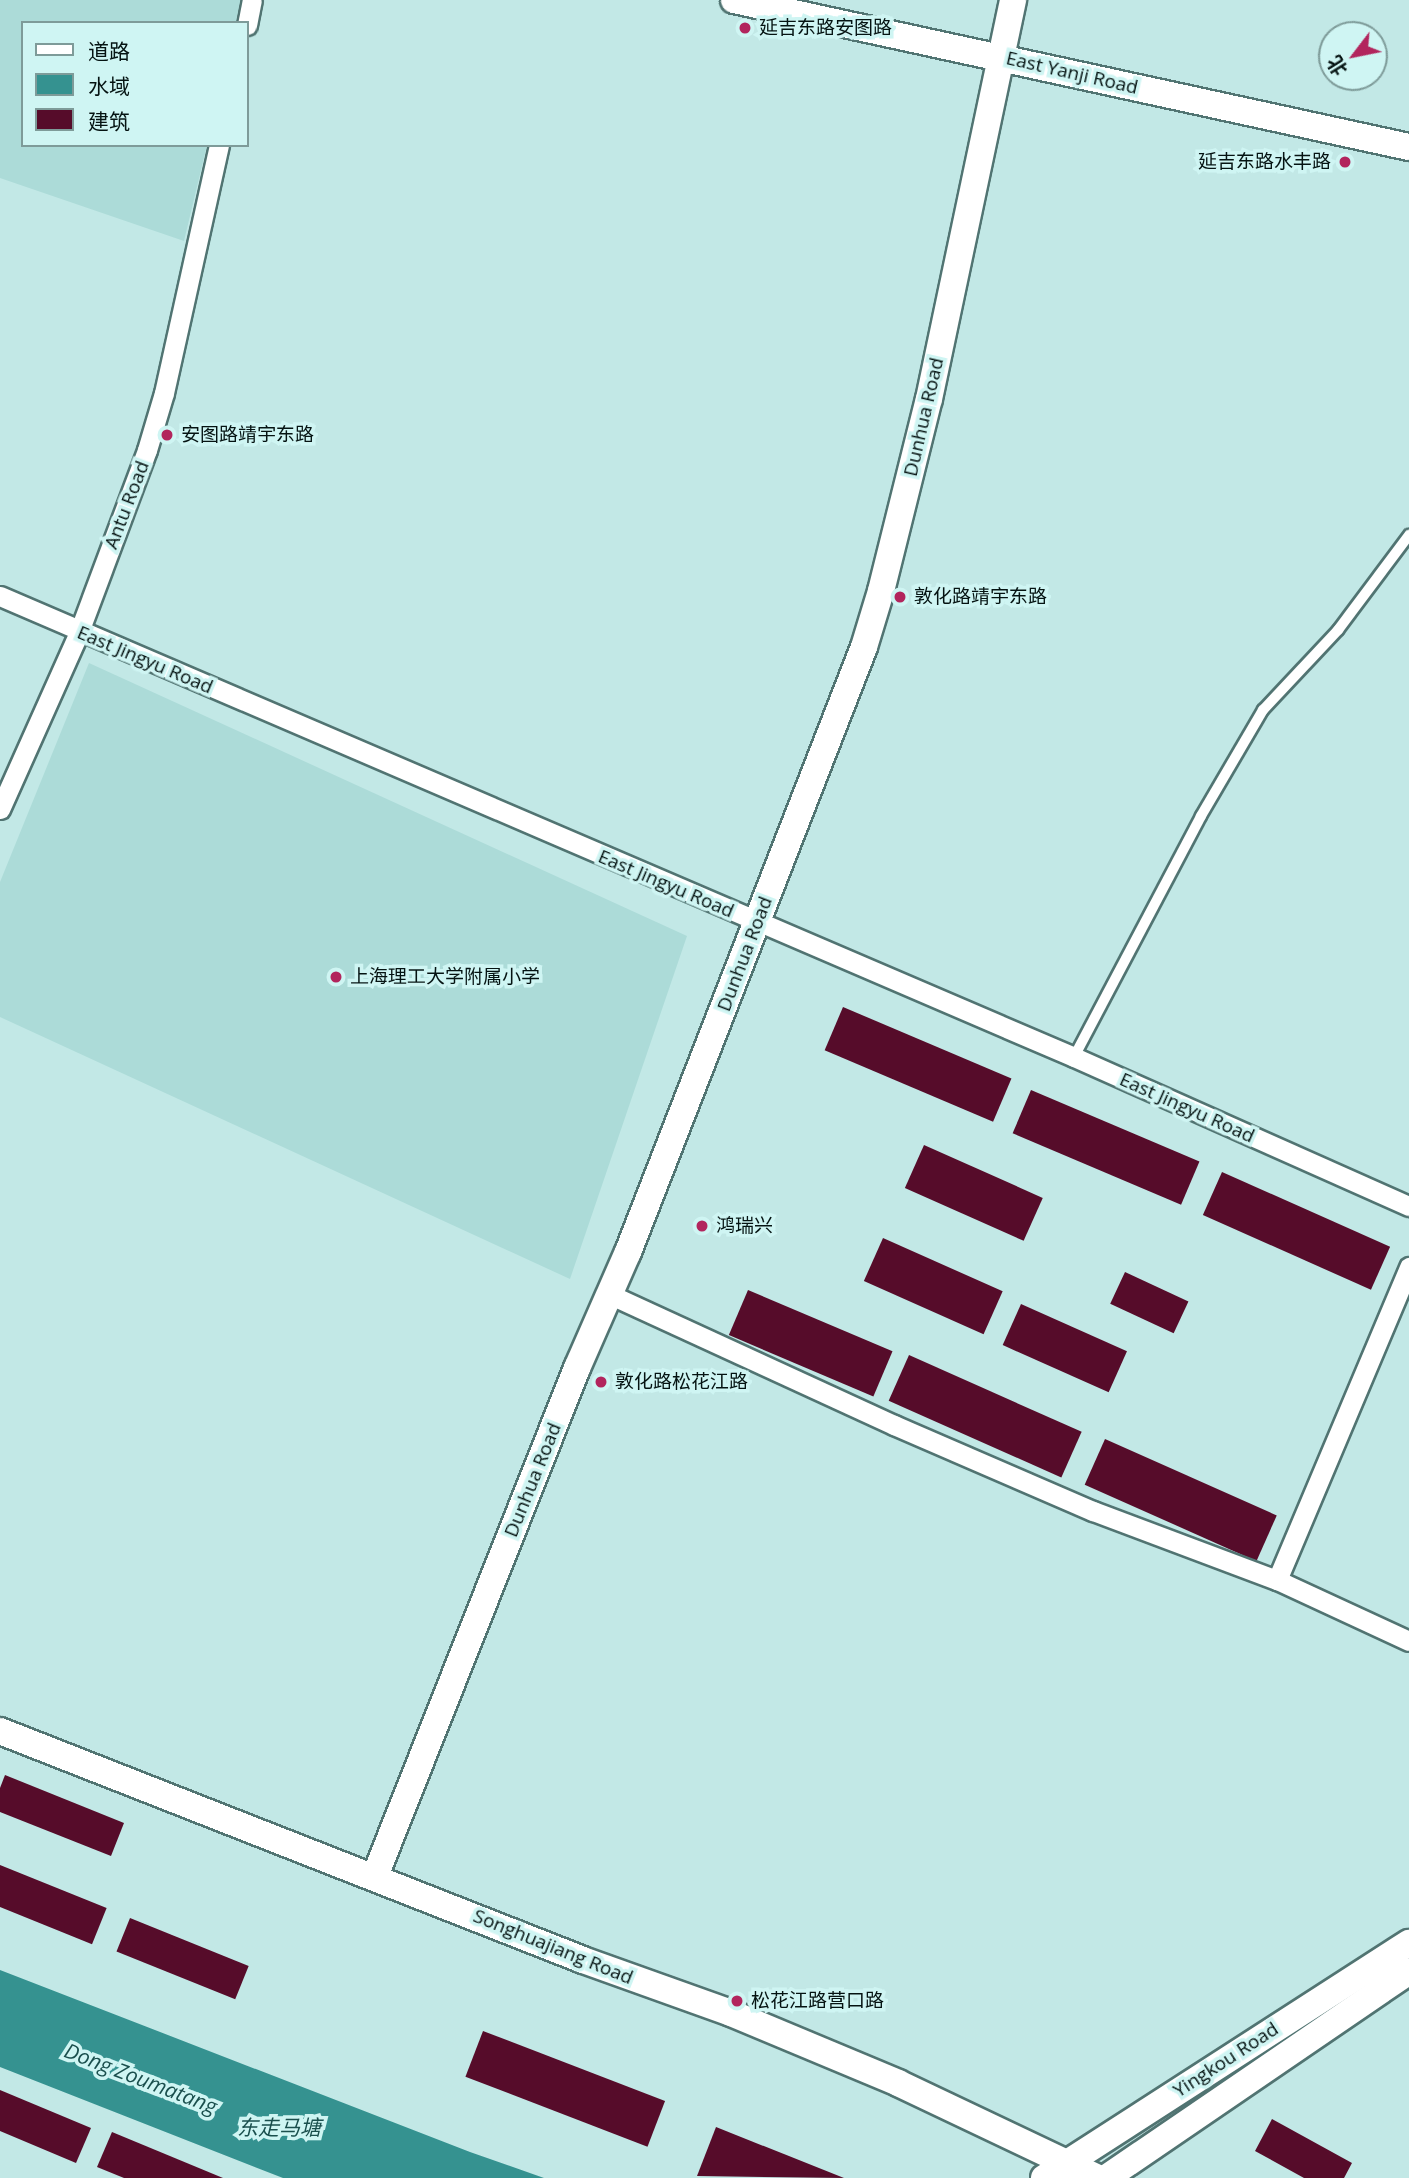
<!DOCTYPE html>
<html>
<head>
<meta charset="utf-8">
<style>
  body { margin:0 }
  #map { position:relative; width:1409px; height:2178px; overflow:hidden; background:#c2e8e6; font-family:"Open Sans","Noto Sans SC",sans-serif }
  div>[style] { position:absolute }
  [style*='--x'] { left:calc(var(--x)*1px); top:calc(var(--y)*1px); width:calc(var(--w)*1px); rotate:calc(var(--a)*1deg) }
  .built>* { inset:0; background:#acdbd8 }
  .water>* { inset:0; background:#359290 }
  .building>* { inset:0; background:#560c2a; transform-origin:0 0 }
  .roads { filter:drop-shadow(2px 0 #517472) drop-shadow(-2px 0 #517472) drop-shadow(0 2px #517472) drop-shadow(0 -2px #517472) }
  .lane>* { height:10px; margin:-5px; padding:0 5px; transform-origin:5px; border-radius:5px; background:#fff }
  .street>* { height:19px; margin:-9.5px; padding:0 9.5px; transform-origin:9.5px; border-radius:9.5px; background:#fff }
  .secondary>* { height:26px; margin:-13px; padding:0 13px; transform-origin:13px; border-radius:13px; background:#fff }
  .dots>* { width:19px; height:19px; translate:-50% -50%; box-sizing:border-box; border:4px solid #cff5f3; border-radius:50% }
  span { translate:-50% -50%; white-space:nowrap; text-align:center; line-height:1.15; -webkit-text-stroke:7px #cff5f3; paint-order:stroke }
  .poi-label { font-size:19px; color:#051312 }
  .left { translate:0 -50%; text-align:left }
  .right { translate:-100% -50%; text-align:right }
  .street-label { font-size:19px; color:#051312 }
  .water-label { font-size:21px; color:#1a4f4d; font-style:italic }
  .legend { position:absolute; left:21px; top:21px; width:228px; height:126px; box-sizing:border-box; background:#cff5f3; border:2px solid #7e9b99; margin:0; padding:9px 12px; list-style:none; font-size:21px; color:#051312 }
  .legend li { display:flex; align-items:center; gap:14px; height:35px }
  .legend b { width:35px; border:2px solid #7e9b99 }
  .north { position:absolute; left:1318px; top:21px; width:70px; height:70px; box-sizing:border-box; background:#cff5f3; border:2px solid #7e9b99; border-radius:50%; rotate:238deg; font-size:19px; font-weight:700; line-height:28px; text-align:center; color:#051312 }
  .north::after { content:''; display:block; margin:auto; width:24px; height:32px; background:#b2255d; clip-path:polygon(50% 0,100% 100%,50% 72%,0 100%) }
</style>
</head>
<body>
<div id="map">
  <div class="built">
    <i style="clip-path:polygon(0 0,242px 0,236px 23px,23px 23px,23px 145px,207px 145px,184px 241px,0 178px)"></i>
    <i style="clip-path:polygon(89px 663px,687px 936px,570px 1279px,0 1017px,0 882px)"></i>
  </div>
  <div class="water">
    <i style="clip-path:polygon(0 1970px,470px 2152px,544px 2178px,283px 2178px,0 2067px)"></i>
  </div>
  <div class="building">
    <i style="left:843px;top:1007px;width:183px;height:47px;rotate:23deg"></i>
    <i style="left:1031px;top:1090px;width:183px;height:47px;rotate:23deg"></i>
    <i style="left:924px;top:1145px;width:130px;height:47px;rotate:24deg"></i>
    <i style="left:1222px;top:1172px;width:184px;height:47px;rotate:24deg"></i>
    <i style="left:883px;top:1238px;width:131px;height:47px;rotate:24deg"></i>
    <i style="left:1125px;top:1272px;width:70px;height:35px;rotate:25deg"></i>
    <i style="left:748px;top:1290px;width:157px;height:49px;rotate:23deg"></i>
    <i style="left:1021px;top:1304px;width:116px;height:45px;rotate:24deg"></i>
    <i style="left:909px;top:1355px;width:189px;height:50px;rotate:24deg"></i>
    <i style="left:1105px;top:1439px;width:188px;height:50px;rotate:24deg"></i>
    <i style="clip-path:polygon(5px 1775px,124px 1823px,111px 1856px,0 1812px,0 1788px)"></i>
    <i style="left:0;top:1865px;width:115px;height:39px;rotate:22deg"></i>
    <i style="left:130px;top:1918px;width:128px;height:36px;rotate:22deg"></i>
    <i style="left:483px;top:2031px;width:195px;height:49px;rotate:21deg"></i>
    <i style="clip-path:polygon(0 2090px,91px 2128px,76px 2163px,0 2131px)"></i>
    <i style="clip-path:polygon(1272px 2119px,1352px 2163px,1344px 2178px,1304px 2178px,1255px 2151px)"></i>
    <i style="clip-path:polygon(716px 2127px,844px 2178px,697px 2176px)"></i>
    <i style="clip-path:polygon(112px 2132px,223px 2178px,124px 2178px,97px 2167px)"></i>
  </div>
  <div class="roads">
    <div class="lane">
      <i style="--x:1074;--y:1057;--w:272;--a:-62.2"></i>
      <i style="--x:1201;--y:816;--w:123;--a:-59.7"></i>
      <i style="--x:1263;--y:710;--w:110;--a:-46.8"></i>
      <i style="--x:1338;--y:630;--w:119;--a:-53.2"></i>
    </div>
    <div class="street">
      <i style="--x:247;--y:25;--w:25;--a:-79"></i>
      <i style="--x:0;--y:596;--w:1169;--a:23.23"></i>
      <i style="--x:1074;--y:1057;--w:367;--a:24"></i>
      <i style="--x:0;--y:809;--w:194;--a:-65.9"></i>
      <i style="--x:79;--y:632;--w:194;--a:-69.5"></i>
      <i style="--x:147;--y:450;--w:59;--a:-73.4"></i>
      <i style="--x:164;--y:393;--w:254;--a:-77.5"></i>
      <i style="--x:609;--y:1294;--w:314;--a:24.7"></i>
      <i style="--x:894;--y:1425;--w:217;--a:23.4"></i>
      <i style="--x:1093;--y:1511;--w:197;--a:20.6"></i>
      <i style="--x:1277;--y:1580;--w:145;--a:24.8"></i>
      <i style="--x:1277;--y:1580;--w:340;--a:-67.1"></i>
    </div>
    <div class="secondary">
      <i style="--x:734;--y:0;--w:691;--a:12.29"></i>
      <i style="--x:0;--y:1731;--w:626;--a:21.44"></i>
      <i style="--x:583;--y:1960;--w:157;--a:19.7"></i>
      <i style="--x:731;--y:2013;--w:181;--a:22.7"></i>
      <i style="--x:898;--y:2083;--w:221;--a:25.4"></i>
      <i style="--x:375;--y:1876;--w:547;--a:-68.32"></i>
      <i style="--x:577;--y:1368;--w:127;--a:-66.3"></i>
      <i style="--x:628;--y:1252;--w:649;--a:-68.69"></i>
      <i style="--x:864;--y:647;--w:59;--a:-73.1"></i>
      <i style="--x:881;--y:591;--w:198;--a:-76"></i>
      <i style="--x:929;--y:399;--w:408;--a:-78.1"></i>
      <i style="--x:1044;--y:2178;--w:434;--a:-32.8"></i>
      <i style="--x:1106;--y:2178;--w:367;--a:-34.3"></i>
    </div>
  </div>
  <div class="dots">
    <i style="left:745px;top:28px;background:#b2255d"></i>
    <i style="left:1345px;top:162px;background:#b2255d"></i>
    <i style="left:167px;top:435px;background:#b2255d"></i>
    <i style="left:900px;top:597px;background:#b2255d"></i>
    <i style="left:336px;top:977px;background:#b2255d"></i>
    <i style="left:702px;top:1226px;background:#b2255d"></i>
    <i style="left:601px;top:1382px;background:#b2255d"></i>
    <i style="left:737px;top:2001px;background:#b2255d"></i>
  </div>
  <div class="poi-label">
    <span class="left" style="left:759px;top:28px">延吉东路安图路</span>
    <span class="right" style="left:1331px;top:162px">延吉东路水丰路</span>
    <span class="left" style="left:181px;top:435px">安图路靖宇东路</span>
    <span class="left" style="left:914px;top:597px">敦化路靖宇东路</span>
    <span class="left" style="left:350px;top:977px">上海理工大学附属小学</span>
    <span class="left" style="left:716px;top:1226px">鸿瑞兴</span>
    <span class="left" style="left:615px;top:1382px">敦化路松花江路</span>
    <span class="left" style="left:751px;top:2001px">松花江路营口路</span>
  </div>
  <div class="street-label">
    <span style="left:1072px;top:73px;rotate:13deg">East Yanji Road</span>
    <span style="left:924px;top:417px;rotate:-77deg">Dunhua Road</span>
    <span style="left:127px;top:505px;rotate:-69deg">Antu Road</span>
    <span style="left:145px;top:660px;rotate:23deg">East Jingyu Road</span>
    <span style="left:666px;top:884px;rotate:23deg">East Jingyu Road</span>
    <span style="left:745px;top:954px;rotate:-69deg">Dunhua Road</span>
    <span style="left:1187px;top:1108px;rotate:24deg">East Jingyu Road</span>
    <span style="left:533px;top:1480px;rotate:-68deg">Dunhua Road</span>
    <span style="left:553px;top:1947px;rotate:22deg">Songhuajiang Road</span>
    <span style="left:1226px;top:2060px;rotate:-33deg">Yingkou Road</span>
  </div>
  <div class="water-label">
    <span style="left:141px;top:2078px;rotate:21deg">Dong Zoumatang</span>
    <span style="left:279px;top:2127px">东走马塘</span>
  </div>
  <ul class="legend">
  <li><b style="height:9px;background:#fff"></b>道路</li>
  <li><b style="height:19px;background:#359290"></b>水域</li>
  <li><b style="height:19px;background:#560c2a"></b>建筑</li>
  </ul>
  <div class="north">北</div>
</div>
</body>
</html>
